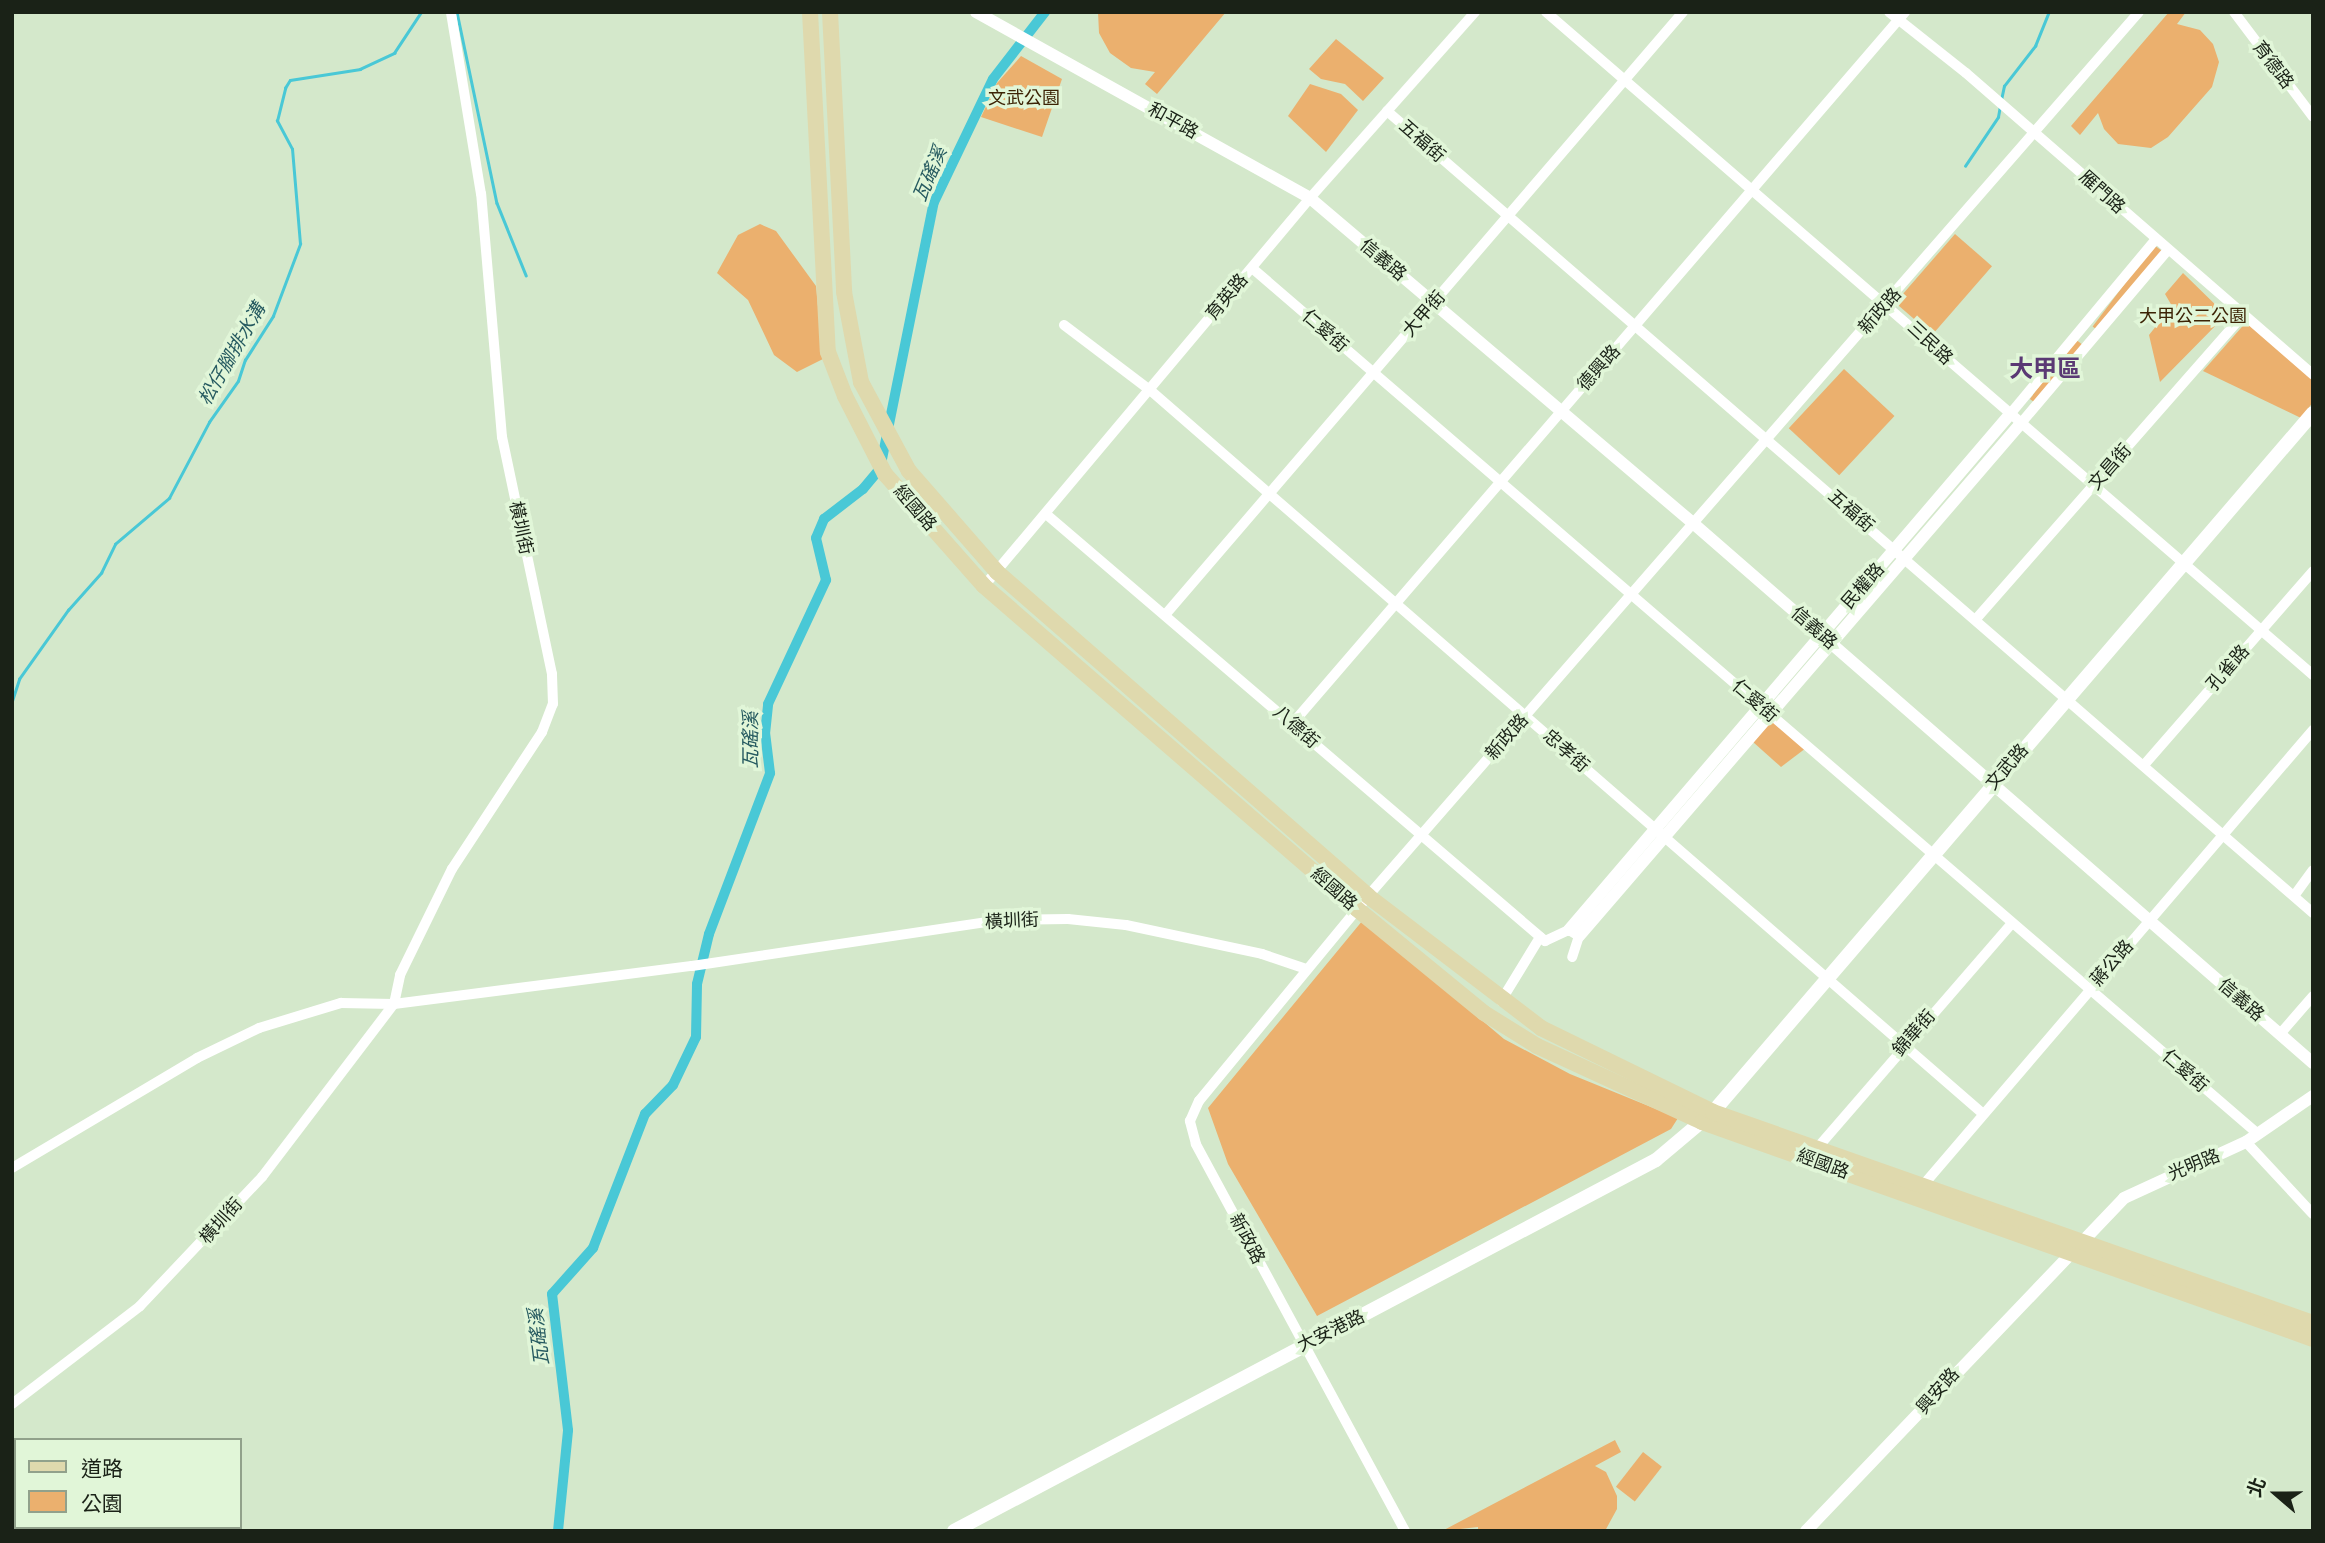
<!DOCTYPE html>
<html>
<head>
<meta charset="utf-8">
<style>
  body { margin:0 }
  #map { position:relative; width:2325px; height:1543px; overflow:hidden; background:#d4e8cb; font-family:Raleway,"Noto Sans TC",sans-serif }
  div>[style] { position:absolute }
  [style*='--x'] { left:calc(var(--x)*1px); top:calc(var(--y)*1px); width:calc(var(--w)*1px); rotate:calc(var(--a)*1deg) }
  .green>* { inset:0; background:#ebb06e; transform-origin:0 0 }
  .stream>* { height:2.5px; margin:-1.25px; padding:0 1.25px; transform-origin:1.25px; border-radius:1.25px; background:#49c8d6 }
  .canal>* { height:10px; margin:-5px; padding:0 5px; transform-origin:5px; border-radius:5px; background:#49c8d6 }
  .minor>* { height:10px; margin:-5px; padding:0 5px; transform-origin:5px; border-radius:5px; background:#fff }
  .tertiary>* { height:12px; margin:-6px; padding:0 6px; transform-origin:6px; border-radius:6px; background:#fff }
  .secondary>* { height:14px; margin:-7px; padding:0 7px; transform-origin:7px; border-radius:7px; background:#fff }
  .primary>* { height:16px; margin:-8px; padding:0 8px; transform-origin:8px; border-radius:8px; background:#dfd9ad }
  span { translate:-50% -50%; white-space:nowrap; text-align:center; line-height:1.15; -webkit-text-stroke:7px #e1f6d8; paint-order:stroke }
  .street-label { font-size:18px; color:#1a2217 }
  .park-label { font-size:18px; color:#3c2305 }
  .water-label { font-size:19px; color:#265a60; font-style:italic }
  .district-label { font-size:24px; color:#5a3974; font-weight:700 }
  .frame { position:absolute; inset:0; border:14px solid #1a2217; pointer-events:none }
  .legend { position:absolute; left:14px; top:1438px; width:228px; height:91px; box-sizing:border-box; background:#e1f6d8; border:2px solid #91a18b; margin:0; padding:9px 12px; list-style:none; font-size:21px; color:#1a2217 }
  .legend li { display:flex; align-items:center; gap:14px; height:35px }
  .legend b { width:35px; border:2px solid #91a18b }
  .north { position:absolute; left:2241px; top:1459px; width:70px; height:70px; -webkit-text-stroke:5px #e1f6d8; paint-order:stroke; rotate:290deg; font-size:19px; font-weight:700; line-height:28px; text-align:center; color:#1a2217 }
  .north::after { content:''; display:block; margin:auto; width:24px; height:32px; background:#1a2217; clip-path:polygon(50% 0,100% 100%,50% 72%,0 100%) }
</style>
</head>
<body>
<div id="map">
  <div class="green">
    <i style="clip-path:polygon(1098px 12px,1226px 12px,1157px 94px,1145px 84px,1155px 72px,1131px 68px,1110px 53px,1099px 33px)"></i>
    <i style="clip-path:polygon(2169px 12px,2186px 12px,2177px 24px,2200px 30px,2213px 44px,2219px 62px,2212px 87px,2168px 137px,2151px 148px,2118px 144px,2104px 129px,2098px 113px,2080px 135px,2071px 126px)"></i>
    <i style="clip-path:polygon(1336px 39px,1384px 78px,1363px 101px,1345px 84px,1321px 79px,1309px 69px)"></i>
    <i style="clip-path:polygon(1021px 56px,1062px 79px,1042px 137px,981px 117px,997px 83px)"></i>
    <i style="clip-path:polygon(1310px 84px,1341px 94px,1358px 110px,1326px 152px,1288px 116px)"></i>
    <i style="clip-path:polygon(760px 224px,776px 231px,816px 286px,823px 359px,797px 372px,774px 355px,748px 300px,717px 273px,738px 235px)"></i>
    <i style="left:1955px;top:234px;width:49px;height:91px;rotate:41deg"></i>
    <i style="left:2154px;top:245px;width:10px;height:102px;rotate:37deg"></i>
    <i style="clip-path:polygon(2183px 273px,2226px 315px,2160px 382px,2149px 335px,2172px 306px,2165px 294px)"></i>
    <i style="clip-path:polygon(2248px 320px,2313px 376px,2313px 402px,2301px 418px,2203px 371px)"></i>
    <i style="left:2075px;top:339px;width:10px;height:75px;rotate:37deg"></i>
    <i style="left:1844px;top:369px;width:69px;height:81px;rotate:43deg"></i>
    <i style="clip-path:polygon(1773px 720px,1806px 748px,1781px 767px,1753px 742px)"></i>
    <i style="clip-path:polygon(1363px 920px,1504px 1039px,1570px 1074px,1678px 1118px,1671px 1129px,1317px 1316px,1228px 1164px,1208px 1108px)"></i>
    <i style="clip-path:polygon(1615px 1440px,1621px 1452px,1595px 1466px,1606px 1472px,1617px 1496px,1617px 1509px,1605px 1531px,1478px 1531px,1478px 1527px,1442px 1531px)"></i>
    <i style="left:1643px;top:1452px;width:24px;height:44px;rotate:38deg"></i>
  </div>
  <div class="stream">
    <i style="--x:457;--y:12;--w:195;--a:78.2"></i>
    <i style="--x:497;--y:203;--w:78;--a:68.1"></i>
    <i style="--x:2001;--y:100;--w:14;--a:-78"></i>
    <i style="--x:2004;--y:86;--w:51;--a:-52.2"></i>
    <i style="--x:2035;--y:46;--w:37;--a:-68"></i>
    <i style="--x:1965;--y:166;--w:59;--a:-56"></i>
    <i style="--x:1998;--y:117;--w:11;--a:-80"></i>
    <i style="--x:12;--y:701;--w:23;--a:-72"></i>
    <i style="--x:19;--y:679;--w:85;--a:-54.6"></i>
    <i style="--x:68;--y:610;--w:50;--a:-48.3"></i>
    <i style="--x:101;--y:573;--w:32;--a:-64"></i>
    <i style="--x:115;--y:544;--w:71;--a:-40.4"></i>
    <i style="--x:169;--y:498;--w:86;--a:-62.2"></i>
    <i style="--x:209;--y:422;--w:50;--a:-54.7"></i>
    <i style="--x:238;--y:381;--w:22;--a:-72"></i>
    <i style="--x:245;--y:360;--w:52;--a:-57.5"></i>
    <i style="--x:273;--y:316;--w:77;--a:-69.4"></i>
    <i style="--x:300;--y:244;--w:95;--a:-94.8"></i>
    <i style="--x:292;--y:149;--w:32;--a:-118"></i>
    <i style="--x:277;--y:121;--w:34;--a:-76"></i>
    <i style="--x:285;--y:88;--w:9;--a:-58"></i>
    <i style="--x:290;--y:80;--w:71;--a:-8.9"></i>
    <i style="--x:360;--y:69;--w:38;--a:-25"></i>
    <i style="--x:394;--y:53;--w:49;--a:-56.6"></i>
  </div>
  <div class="canal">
    <i style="--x:558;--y:1531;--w:101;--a:-84.3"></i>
    <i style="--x:568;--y:1430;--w:137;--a:-96.7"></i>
    <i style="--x:552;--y:1294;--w:62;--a:-48.3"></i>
    <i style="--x:593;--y:1248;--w:144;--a:-68.8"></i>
    <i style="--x:645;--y:1114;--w:40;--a:-46"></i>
    <i style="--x:673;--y:1085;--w:53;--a:-64.4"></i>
    <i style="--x:696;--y:1037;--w:53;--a:-88.9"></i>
    <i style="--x:697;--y:984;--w:51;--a:-76.5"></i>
    <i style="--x:709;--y:934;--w:172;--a:-69.2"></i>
    <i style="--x:770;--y:773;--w:39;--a:-97"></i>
    <i style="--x:765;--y:734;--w:30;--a:-84"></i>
    <i style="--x:768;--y:704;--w:137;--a:-64.9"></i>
    <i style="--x:826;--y:580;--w:43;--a:-103.4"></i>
    <i style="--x:816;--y:538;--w:21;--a:-67"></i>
    <i style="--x:824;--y:519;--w:49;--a:-37.6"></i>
    <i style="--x:863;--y:489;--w:26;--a:-50"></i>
    <i style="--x:880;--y:469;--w:272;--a:-78.6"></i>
    <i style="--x:934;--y:202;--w:136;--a:-64.4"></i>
    <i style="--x:993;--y:79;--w:85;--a:-52.2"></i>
  </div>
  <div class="minor">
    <i style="--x:1546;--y:12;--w:1014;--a:40.84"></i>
    <i style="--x:1889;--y:12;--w:98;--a:38.4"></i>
    <i style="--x:1966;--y:73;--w:460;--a:41"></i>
    <i style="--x:2234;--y:12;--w:131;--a:53"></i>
    <i style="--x:1387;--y:111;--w:1225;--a:40.9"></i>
    <i style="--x:1252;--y:268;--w:1327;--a:40.72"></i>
    <i style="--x:1064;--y:325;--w:108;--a:37.1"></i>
    <i style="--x:1150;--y:390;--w:1102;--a:40.99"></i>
    <i style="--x:2011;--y:413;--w:225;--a:-50.2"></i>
    <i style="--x:2022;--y:422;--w:226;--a:-49.7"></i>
    <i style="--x:1046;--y:514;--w:657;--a:40.55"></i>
    <i style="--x:1545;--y:941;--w:26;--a:-25"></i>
    <i style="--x:1569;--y:930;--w:12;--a:31"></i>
    <i style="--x:1579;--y:936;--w:22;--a:108"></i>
    <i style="--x:984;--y:586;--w:507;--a:-49.96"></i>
    <i style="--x:1310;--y:198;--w:249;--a:-48.4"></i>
    <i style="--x:1165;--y:615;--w:795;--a:-49.34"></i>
    <i style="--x:1976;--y:619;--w:405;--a:-48.7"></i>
    <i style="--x:1292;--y:724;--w:940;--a:-49.27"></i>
    <i style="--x:2144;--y:765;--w:257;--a:-48.9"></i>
    <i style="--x:2294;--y:896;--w:32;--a:-54"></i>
    <i style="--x:1501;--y:1001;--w:75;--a:-58.6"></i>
    <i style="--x:2280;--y:1034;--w:50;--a:-49"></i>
    <i style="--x:2246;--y:1142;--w:98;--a:47.1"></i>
    <i style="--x:1819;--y:1146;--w:295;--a:-49.1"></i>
    <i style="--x:12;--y:1168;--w:215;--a:-30.7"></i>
    <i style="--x:197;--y:1058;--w:69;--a:-25.8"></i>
    <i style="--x:259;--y:1028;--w:86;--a:-17"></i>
    <i style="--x:341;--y:1003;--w:53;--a:1.1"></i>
    <i style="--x:394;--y:1004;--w:300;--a:-7.3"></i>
    <i style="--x:692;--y:966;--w:309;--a:-8.5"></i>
    <i style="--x:998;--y:920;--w:70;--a:-0.8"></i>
    <i style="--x:1068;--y:919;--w:58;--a:5.9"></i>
    <i style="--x:1126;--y:925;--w:139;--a:12"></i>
    <i style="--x:1262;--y:954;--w:46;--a:18.8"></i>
    <i style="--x:1919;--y:1190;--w:606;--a:-49.42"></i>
    <i style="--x:12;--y:1404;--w:161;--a:-37.4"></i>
    <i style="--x:140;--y:1306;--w:178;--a:-46.6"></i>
    <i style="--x:262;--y:1177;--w:218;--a:-52.7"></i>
    <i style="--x:394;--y:1004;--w:30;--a:-78"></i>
    <i style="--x:400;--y:975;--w:118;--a:-63.9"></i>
    <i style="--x:452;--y:869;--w:164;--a:-56.7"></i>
    <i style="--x:542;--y:732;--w:30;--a:-69"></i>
    <i style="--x:553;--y:704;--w:30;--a:-92"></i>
    <i style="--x:552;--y:674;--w:242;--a:-101.9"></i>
    <i style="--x:502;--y:437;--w:244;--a:-94.9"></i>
    <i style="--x:481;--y:194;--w:184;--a:-99.4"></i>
    <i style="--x:1405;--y:1531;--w:440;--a:-118.4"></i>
    <i style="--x:1196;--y:1144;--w:24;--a:-105"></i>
    <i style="--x:1190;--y:1121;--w:22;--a:-66"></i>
    <i style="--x:1199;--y:1101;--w:266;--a:-50.5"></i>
    <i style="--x:1368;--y:896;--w:1173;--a:-48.91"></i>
  </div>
  <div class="tertiary">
    <i style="--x:976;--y:12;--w:382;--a:29.1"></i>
    <i style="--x:1310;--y:198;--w:504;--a:40.33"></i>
    <i style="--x:1694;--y:524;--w:821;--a:41.05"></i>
    <i style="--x:1569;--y:930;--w:680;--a:-49.47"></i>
    <i style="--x:1579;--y:936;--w:679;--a:-49.24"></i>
    <i style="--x:1806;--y:1531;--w:460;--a:-46.3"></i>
    <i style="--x:2124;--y:1198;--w:134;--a:-24.7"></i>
    <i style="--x:2246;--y:1142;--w:81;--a:-34.5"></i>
  </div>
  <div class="secondary">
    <i style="--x:954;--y:1531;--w:794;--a:-27.86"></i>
    <i style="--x:1656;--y:1160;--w:75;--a:-40.1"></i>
    <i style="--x:1713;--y:1112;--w:921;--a:-49.36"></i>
  </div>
  <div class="primary">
    <i style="--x:810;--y:12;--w:340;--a:87"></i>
    <i style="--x:828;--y:352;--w:47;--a:68.9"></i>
    <i style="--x:845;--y:396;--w:88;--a:62.9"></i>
    <i style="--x:885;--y:474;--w:149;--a:48.5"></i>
    <i style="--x:984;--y:586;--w:493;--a:40.9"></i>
    <i style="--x:1357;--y:909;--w:164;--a:39.3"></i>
    <i style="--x:1484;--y:1013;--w:62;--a:31.9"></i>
    <i style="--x:1537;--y:1046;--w:182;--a:24.7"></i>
    <i style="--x:1702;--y:1122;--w:648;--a:19.55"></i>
    <i style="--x:830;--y:12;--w:280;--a:87.1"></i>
    <i style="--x:844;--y:292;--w:92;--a:79.3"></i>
    <i style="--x:861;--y:382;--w:101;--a:61.7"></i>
    <i style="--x:909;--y:471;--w:134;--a:48.9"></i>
    <i style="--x:997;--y:572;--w:493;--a:41.1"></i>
    <i style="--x:1368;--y:896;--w:218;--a:37.3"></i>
    <i style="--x:1541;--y:1028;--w:191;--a:26"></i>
    <i style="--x:1713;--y:1112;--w:636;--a:19.38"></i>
  </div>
  <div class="street-label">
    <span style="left:2273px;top:65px;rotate:53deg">育德路</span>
    <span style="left:1173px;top:121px;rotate:29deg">和平路</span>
    <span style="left:1422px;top:141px;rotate:41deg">五福街</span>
    <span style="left:2102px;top:192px;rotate:42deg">雁門路</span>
    <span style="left:1383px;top:260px;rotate:40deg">信義路</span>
    <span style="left:1227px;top:297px;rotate:-50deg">育英路</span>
    <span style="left:1880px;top:311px;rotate:-49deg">新政路</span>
    <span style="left:1424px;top:314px;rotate:-49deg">大甲街</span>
    <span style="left:1325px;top:331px;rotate:41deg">仁愛街</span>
    <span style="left:1930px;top:343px;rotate:43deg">三民路</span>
    <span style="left:1599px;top:368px;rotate:-49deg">德興路</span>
    <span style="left:2110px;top:467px;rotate:-49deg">文昌街</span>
    <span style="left:915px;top:508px;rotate:49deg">經國路</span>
    <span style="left:1851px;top:511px;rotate:41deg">五福街</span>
    <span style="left:521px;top:528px;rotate:78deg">橫圳街</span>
    <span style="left:1863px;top:586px;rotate:-49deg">民權路</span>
    <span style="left:1814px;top:628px;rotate:41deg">信義路</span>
    <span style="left:2228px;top:668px;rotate:-49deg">孔雀路</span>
    <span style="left:1755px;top:701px;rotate:41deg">仁愛街</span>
    <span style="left:1296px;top:727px;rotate:41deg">八德街</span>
    <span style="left:1507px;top:737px;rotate:-49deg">新政路</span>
    <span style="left:1566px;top:751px;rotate:41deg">忠孝街</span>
    <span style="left:2007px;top:767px;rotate:-49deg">文武路</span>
    <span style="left:1334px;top:889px;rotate:41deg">經國路</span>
    <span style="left:1012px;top:921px;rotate:-3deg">橫圳街</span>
    <span style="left:2112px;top:963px;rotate:-49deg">蔣公路</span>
    <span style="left:2241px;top:1000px;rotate:41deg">信義路</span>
    <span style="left:1914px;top:1033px;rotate:-49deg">錦華街</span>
    <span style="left:2185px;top:1071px;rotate:41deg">仁愛街</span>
    <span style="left:1823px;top:1164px;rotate:20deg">經國路</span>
    <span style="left:2194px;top:1165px;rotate:-22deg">光明路</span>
    <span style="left:221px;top:1221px;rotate:-48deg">橫圳街</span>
    <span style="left:1247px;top:1239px;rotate:62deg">新政路</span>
    <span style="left:1331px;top:1331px;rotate:-26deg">大安港路</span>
    <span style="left:1938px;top:1391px;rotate:-49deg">興安路</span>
  </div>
  <div class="park-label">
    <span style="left:1024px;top:98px">文武公園</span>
    <span style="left:2193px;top:316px">大甲公二公園</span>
  </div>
  <div class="water-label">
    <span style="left:930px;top:174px;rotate:-67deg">瓦磘溪</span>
    <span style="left:232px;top:354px;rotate:-60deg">松仔腳排水溝</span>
    <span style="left:751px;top:740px;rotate:-90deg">瓦磘溪</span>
    <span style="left:539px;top:1337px;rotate:-97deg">瓦磘溪</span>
  </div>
  <div class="district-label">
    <span style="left:2045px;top:369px">大甲區</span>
  </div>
  <div class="frame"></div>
  <ul class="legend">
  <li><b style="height:9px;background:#dfd9ad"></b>道路</li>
  <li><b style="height:19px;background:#ebb06e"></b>公園</li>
  </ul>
  <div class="north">北</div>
</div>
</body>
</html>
